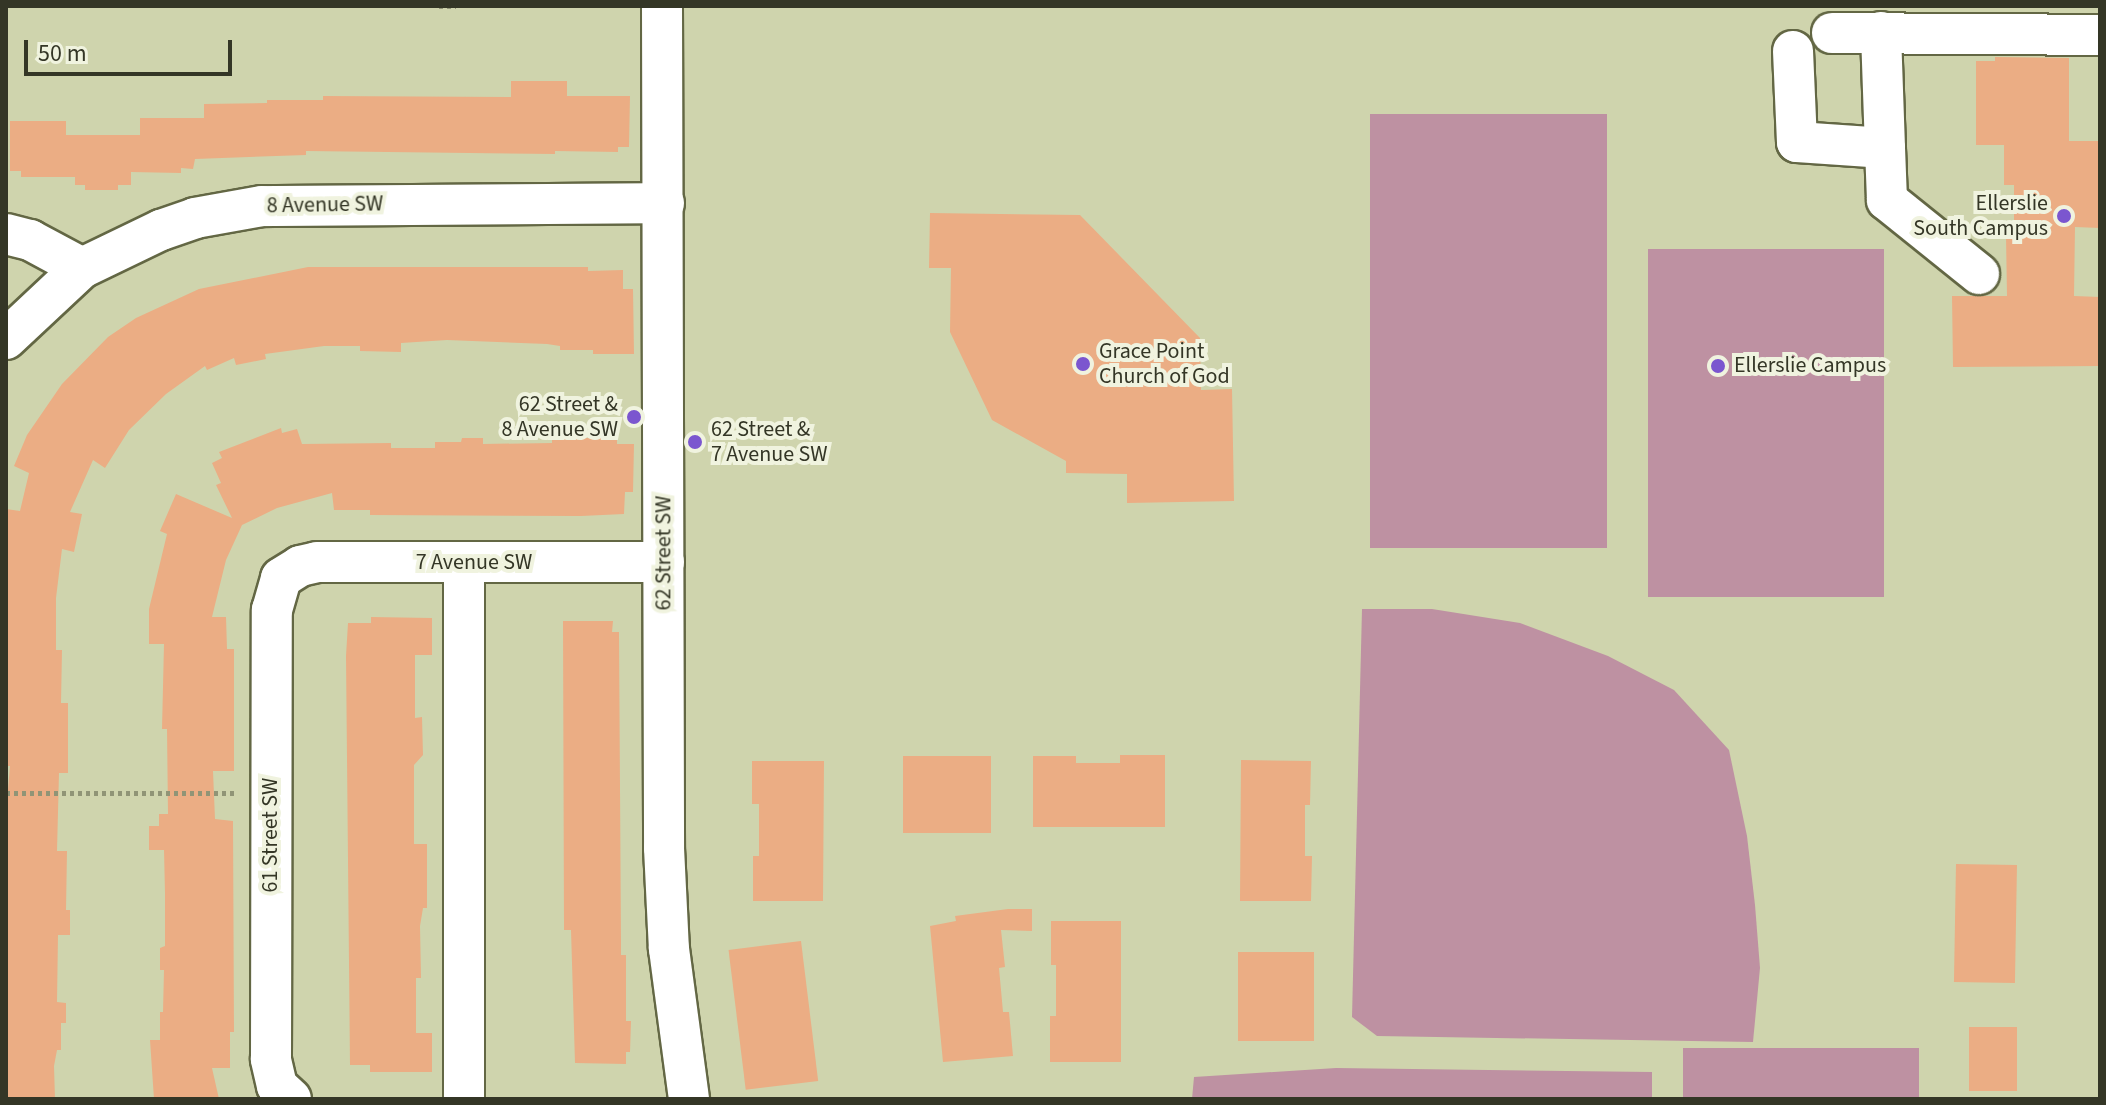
<!DOCTYPE html>
<html>
<head>
<meta charset="utf-8">
<style>
  body { margin:0 }
  #map { position:relative; width:2106px; height:1105px; overflow:hidden; background:#cfd4ad; font-family:"Source Sans 3",sans-serif }
  div>[style] { position:absolute }
  [style*='--x'] { left:calc(var(--x)*1px); top:calc(var(--y)*1px); width:calc(var(--w)*1px); rotate:calc(var(--a)*1deg) }
  .green>* { inset:0; background:#be91a2; transform-origin:0 0 }
  .building>* { inset:0; background:#ebad84; transform-origin:0 0 }
  .path>* { height:5px; margin-top:-2.5px; transform-origin:0; background:repeating-linear-gradient(90deg,#909476 0 4px,transparent 0 8px) }
  .roads { filter:drop-shadow(2px 0 #636744) drop-shadow(-2px 0 #636744) drop-shadow(0 2px #636744) drop-shadow(0 -2px #636744) }
  .minor>* { height:40px; margin:-20px; padding:0 20px; transform-origin:20px; border-radius:20px; background:#fff }
  .dots>* { width:22px; height:22px; translate:-50% -50%; box-sizing:border-box; border:4px solid #f0f3df; border-radius:50% }
  span { translate:-50% -50%; white-space:nowrap; text-align:center; line-height:1.15; -webkit-text-stroke:8px #f0f3df; paint-order:stroke }
  .poi-label { font-size:22px; color:#343626 }
  .right { translate:-100% -50%; text-align:right }
  .left { translate:0 -50%; text-align:left }
  .street-label { font-size:22px; color:#343626 }
  .frame { position:absolute; inset:0; border:8px solid #343626; pointer-events:none }
  .scale { position:absolute; left:24px; top:40px; width:208px; height:36px; box-sizing:border-box; border:4px solid #343626; border-top:0; padding-left:10px; font-size:24px; line-height:28px; white-space:nowrap; color:#343626; -webkit-text-stroke:6px #f0f3df; paint-order:stroke }
</style>
</head>
<body>
<div id="map">
  <div class="green">
    <i style="left:1370px;top:114px;width:237px;height:434px"></i>
    <i style="left:1884px;top:249px;width:348px;height:236px;rotate:90deg"></i>
    <i style="clip-path:polygon(1362px 609px,1432px 609px,1520px 623px,1608px 656px,1674px 690px,1729px 750px,1747px 836px,1755px 905px,1760px 968px,1753px 1042px,1377px 1036px,1352px 1017px)"></i>
    <i style="left:1919px;top:1048px;width:51px;height:236px;rotate:90deg"></i>
    <i style="clip-path:polygon(1336px 1068px,1652px 1072px,1652px 1099px,1192px 1099px,1194px 1077px)"></i>
  </div>
  <div class="building">
    <i style="clip-path:polygon(1995px 57px,2069px 58px,2069px 141px,2100px 141px,2100px 228px,2075px 227px,2074px 296px,2100px 297px,2100px 366px,1953px 367px,1952px 296px,2007px 296px,2006px 236px,2014px 236px,2014px 185px,2004px 185px,2004px 145px,1976px 145px,1976px 61px,1995px 61px)"></i>
    <i style="clip-path:polygon(511px 81px,567px 81px,567px 96px,630px 96px,629px 147px,618px 147px,618px 152px,555px 151px,555px 154px,306px 151px,306px 155px,195px 159px,193px 169px,181px 168px,181px 173px,131px 172px,131px 185px,118px 185px,118px 190px,85px 190px,85px 185px,75px 185px,75px 177px,21px 177px,21px 171px,10px 171px,10px 121px,66px 121px,66px 135px,140px 135px,140px 118px,204px 118px,204px 104px,267px 103px,267px 100px,323px 100px,323px 96px,511px 97px)"></i>
    <i style="clip-path:polygon(930px 213px,1080px 215px,1200px 338px,1201px 390px,1232px 389px,1234px 501px,1127px 503px,1127px 474px,1066px 473px,1066px 461px,992px 420px,950px 332px,951px 268px,929px 268px)"></i>
    <i style="clip-path:polygon(308px 267px,588px 267px,588px 271px,623px 270px,623px 289px,633px 289px,634px 354px,593px 354px,593px 350px,560px 350px,560px 346px,547px 344px,447px 340px,401px 343px,401px 352px,360px 351px,360px 346px,324px 346px,265px 354px,266px 359px,236px 365px,234px 358px,207px 370px,205px 366px,166px 394px,129px 430px,105px 468px,93px 460px,70px 512px,82px 514px,74px 552px,62px 549px,56px 598px,56px 650px,62px 650px,61px 703px,68px 703px,68px 773px,59px 773px,57px 851px,67px 851px,66px 910px,70px 910px,70px 935px,58px 935px,57px 1002px,66px 1003px,66px 1023px,61px 1023px,61px 1050px,57px 1050px,54px 1066px,55px 1099px,6px 1099px,6px 813px,10px 766px,6px 766px,6px 509px,20px 511px,29px 473px,14px 466px,27px 435px,62px 384px,108px 337px,136px 318px,199px 289px)"></i>
    <i style="clip-path:polygon(281px 428px,282px 433px,297px 429px,302px 444px,391px 443px,391px 448px,435px 448px,435px 442px,461px 442px,462px 438px,483px 438px,483px 444px,552px 443px,552px 433px,573px 433px,573px 438px,617px 438px,617px 444px,634px 444px,633px 492px,625px 492px,624px 514px,581px 516px,370px 515px,370px 510px,334px 510px,332px 493px,277px 508px,242px 525px,226px 560px,212px 617px,226px 617px,227px 649px,234px 649px,234px 771px,213px 771px,215px 819px,233px 821px,234px 1032px,230px 1032px,230px 1068px,212px 1068px,219px 1099px,154px 1099px,150px 1040px,160px 1040px,160px 1012px,163px 1012px,164px 970px,160px 970px,160px 948px,165px 946px,165px 894px,164px 850px,149px 850px,149px 826px,159px 826px,159px 814px,168px 814px,167px 729px,162px 729px,164px 644px,149px 644px,149px 609px,167px 534px,160px 531px,176px 494px,232px 518px,216px 485px,221px 483px,212px 463px,222px 458px,219px 452px)"></i>
    <i style="clip-path:polygon(371px 617px,432px 618px,432px 655px,415px 655px,415px 718px,422px 717px,423px 755px,414px 765px,414px 844px,427px 844px,427px 908px,423px 908px,420px 926px,421px 978px,416px 978px,416px 1033px,432px 1033px,432px 1072px,370px 1072px,370px 1065px,350px 1065px,346px 656px,348px 623px,371px 623px)"></i>
    <i style="clip-path:polygon(563px 621px,613px 621px,612px 632px,619px 632px,621px 942px,621px 955px,626px 955px,626px 1021px,631px 1021px,630px 1052px,626px 1052px,626px 1064px,575px 1063px,571px 930px,564px 930px)"></i>
    <i style="clip-path:polygon(1120px 755px,1165px 755px,1165px 827px,1033px 827px,1033px 756px,1076px 756px,1076px 763px,1120px 763px)"></i>
    <i style="left:991px;top:756px;width:77px;height:88px;rotate:90deg"></i>
    <i style="clip-path:polygon(1241px 760px,1311px 761px,1310px 805px,1305px 805px,1305px 856px,1312px 856px,1311px 901px,1240px 901px)"></i>
    <i style="clip-path:polygon(752px 761px,824px 761px,823px 901px,753px 901px,753px 856px,759px 856px,759px 804px,752px 804px)"></i>
    <i style="left:1956px;top:864px;width:61px;height:118px;rotate:1deg"></i>
    <i style="clip-path:polygon(1008px 909px,1032px 909px,1032px 931px,1001px 930px,1005px 967px,999px 968px,1003px 1012px,1009px 1012px,1013px 1056px,943px 1062px,930px 926px,956px 921px,955px 916px)"></i>
    <i style="clip-path:polygon(1051px 921px,1121px 921px,1121px 1062px,1050px 1062px,1050px 1016px,1056px 1016px,1056px 965px,1051px 965px)"></i>
    <i style="left:801px;top:941px;width:141px;height:73px;rotate:83deg"></i>
    <i style="left:1314px;top:952px;width:89px;height:76px;rotate:90deg"></i>
    <i style="left:1969px;top:1027px;width:48px;height:64px"></i>
  </div>
  <div class="path">
    <i style="--x:439;--y:6;--w:17;--a:0"></i>
    <i style="--x:6;--y:793;--w:232;--a:0"></i>
  </div>
  <div class="roads">
    <div class="minor">
      <i style="--x:662;--y:6;--w:842;--a:89.86"></i>
      <i style="--x:664;--y:848;--w:101;--a:87.2"></i>
      <i style="--x:669;--y:949;--w:151;--a:82.4"></i>
      <i style="--x:1832;--y:33;--w:268;--a:0.4"></i>
      <i style="--x:1793;--y:51;--w:91;--a:87.5"></i>
      <i style="--x:1797;--y:142;--w:88;--a:3.9"></i>
      <i style="--x:1885;--y:148;--w:116;--a:-92"></i>
      <i style="--x:1885;--y:148;--w:52;--a:87.8"></i>
      <i style="--x:1887;--y:200;--w:118;--a:38.8"></i>
      <i style="--x:6;--y:234;--w:25;--a:14"></i>
      <i style="--x:30;--y:240;--w:59;--a:28.3"></i>
      <i style="--x:82;--y:268;--w:88;--a:-25.7"></i>
      <i style="--x:161;--y:230;--w:36;--a:-19"></i>
      <i style="--x:195;--y:218;--w:68;--a:-10.2"></i>
      <i style="--x:262;--y:206;--w:402;--a:-0.4"></i>
      <i style="--x:6;--y:339;--w:104;--a:-43.1"></i>
      <i style="--x:464;--y:563;--w:536;--a:90"></i>
      <i style="--x:291;--y:1099;--w:19;--a:-137"></i>
      <i style="--x:277;--y:1086;--w:28;--a:-103"></i>
      <i style="--x:271;--y:1059;--w:449;--a:-89.9"></i>
      <i style="--x:272;--y:610;--w:33;--a:-74"></i>
      <i style="--x:281;--y:578;--w:22;--a:-32"></i>
      <i style="--x:300;--y:566;--w:17;--a:-13"></i>
      <i style="--x:317;--y:562;--w:347;--a:0"></i>
    </div>
  </div>
  <div class="dots">
    <i style="left:2064px;top:216px;background:#7b56cf"></i>
    <i style="left:1083px;top:364px;background:#7b56cf"></i>
    <i style="left:1718px;top:366px;background:#7b56cf"></i>
    <i style="left:634px;top:417px;background:#7b56cf"></i>
    <i style="left:695px;top:442px;background:#7b56cf"></i>
  </div>
  <div class="poi-label">
    <span class="right" style="left:2048px;top:216px">Ellerslie<br>South Campus</span>
    <span class="left" style="left:1099px;top:364px">Grace Point<br>Church of God</span>
    <span class="left" style="left:1734px;top:366px">Ellerslie Campus</span>
    <span class="right" style="left:618px;top:417px">62 Street &amp;<br>8 Avenue SW</span>
    <span class="left" style="left:711px;top:442px">62 Street &amp;<br>7 Avenue SW</span>
  </div>
  <div class="street-label">
    <span style="left:325px;top:205px;rotate:-1deg">8 Avenue SW</span>
    <span style="left:664px;top:553px;rotate:-90deg">62 Street SW</span>
    <span style="left:474px;top:563px">7 Avenue SW</span>
    <span style="left:271px;top:835px;rotate:-90deg">61 Street SW</span>
  </div>
  <div class="frame"></div>
  <div class="scale">50 m</div>
</div>
</body>
</html>
